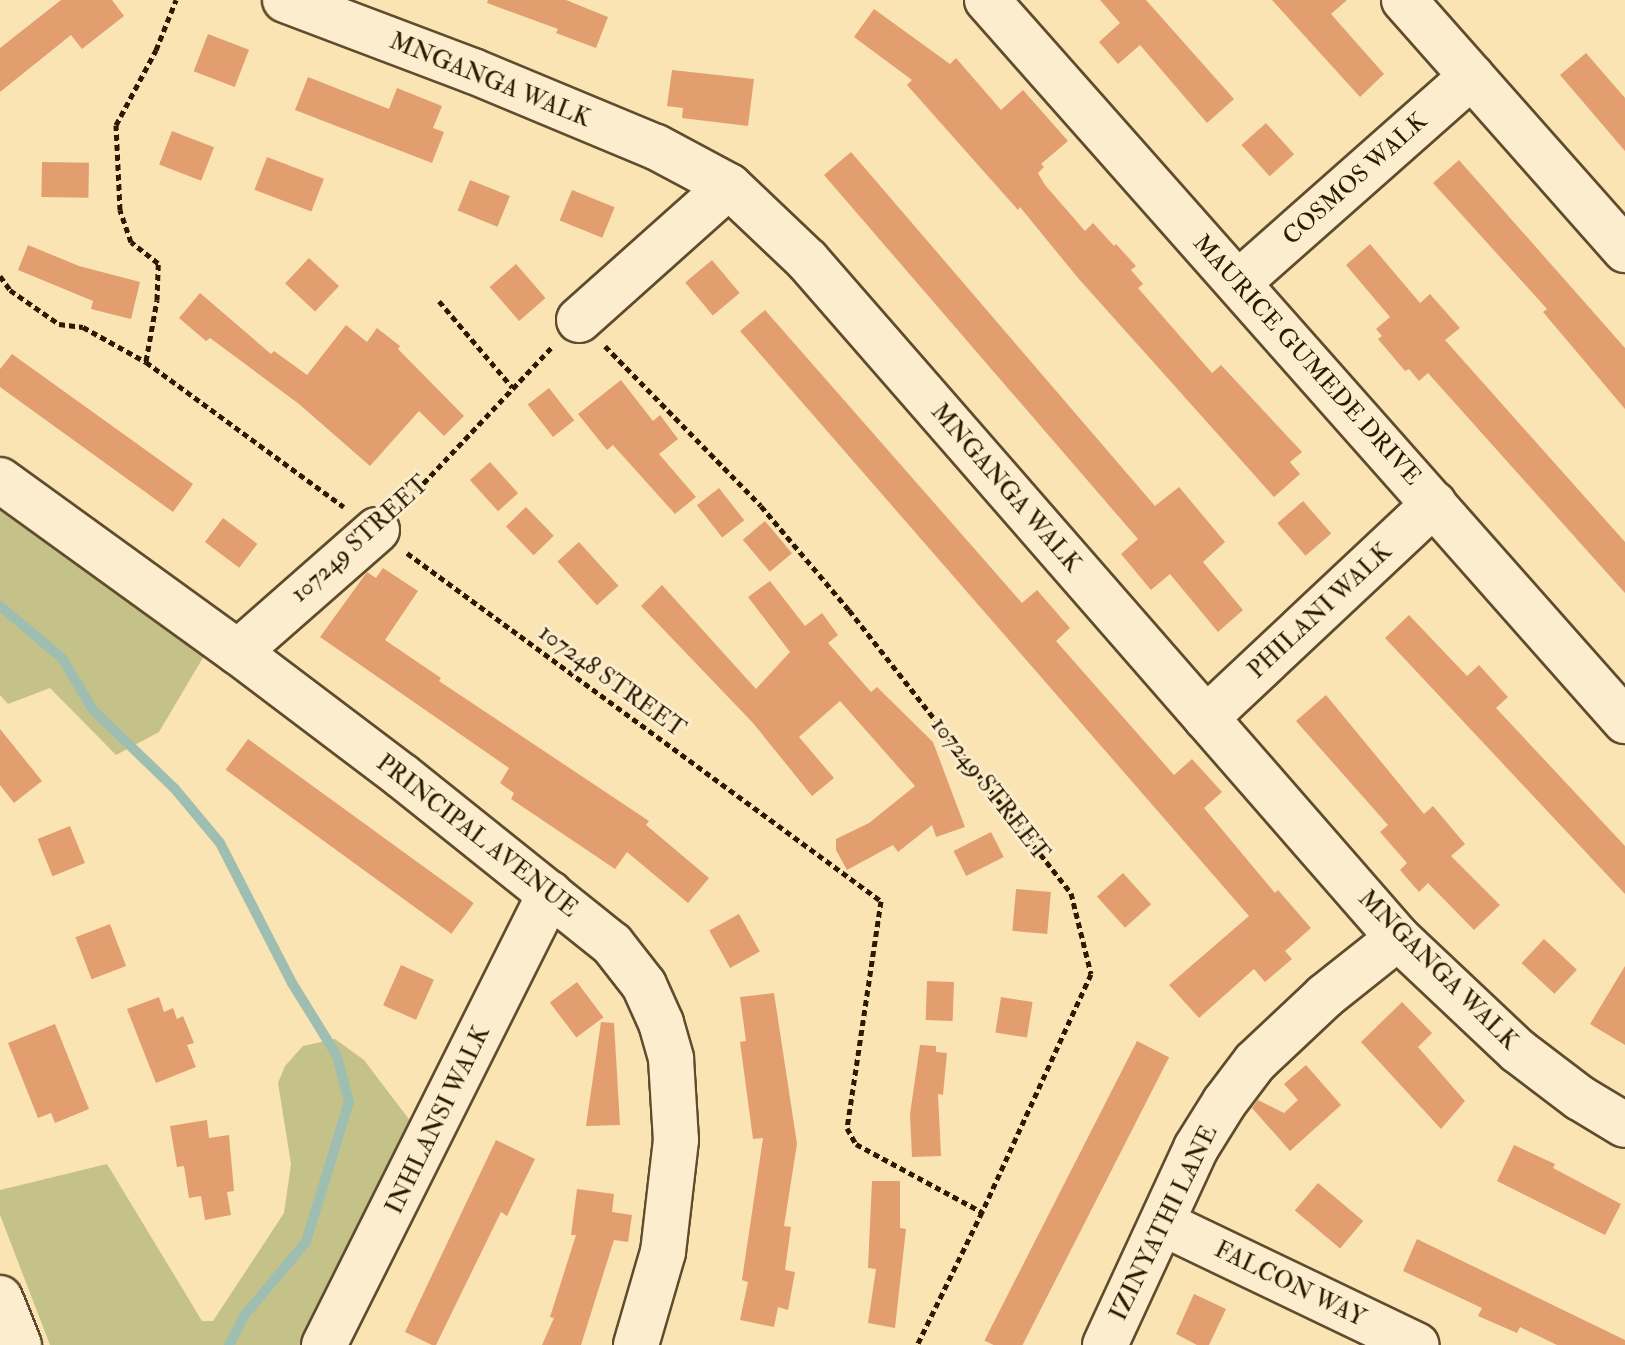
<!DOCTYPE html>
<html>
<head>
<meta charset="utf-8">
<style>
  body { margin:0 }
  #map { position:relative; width:1625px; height:1345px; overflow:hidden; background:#fbe4b4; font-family:"IM FELL Double Pica",serif }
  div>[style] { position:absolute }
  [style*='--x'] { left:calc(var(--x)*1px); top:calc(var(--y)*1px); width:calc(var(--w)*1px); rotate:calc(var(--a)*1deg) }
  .green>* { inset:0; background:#c5c289 }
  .stream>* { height:10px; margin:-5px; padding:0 5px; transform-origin:5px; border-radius:5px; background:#9fbeb2 }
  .building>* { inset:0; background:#e29e6f; transform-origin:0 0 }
  .path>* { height:5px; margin-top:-2.5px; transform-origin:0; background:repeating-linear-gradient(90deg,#2c1a00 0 6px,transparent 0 10px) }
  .roads { filter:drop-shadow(2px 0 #604c2d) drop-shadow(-2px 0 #604c2d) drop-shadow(0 2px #604c2d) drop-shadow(0 -2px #604c2d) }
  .minor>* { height:44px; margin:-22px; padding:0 22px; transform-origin:22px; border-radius:22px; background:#fcedce }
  span { translate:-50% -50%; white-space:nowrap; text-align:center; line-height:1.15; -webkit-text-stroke:6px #fcedce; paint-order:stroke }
  .street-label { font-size:24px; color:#2c1a00 }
</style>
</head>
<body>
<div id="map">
  <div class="green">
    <i style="clip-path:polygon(0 506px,204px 656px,159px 732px,116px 755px,50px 688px,8px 704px,0 695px)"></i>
    <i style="clip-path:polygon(335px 1039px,364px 1060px,411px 1122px,304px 1345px,50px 1345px,0 1215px,0 1190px,107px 1164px,202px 1321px,213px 1321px,284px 1213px,291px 1164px,278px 1083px,285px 1066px,303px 1046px)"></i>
  </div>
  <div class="stream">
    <i style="--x:0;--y:606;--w:81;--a:40"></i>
    <i style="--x:62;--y:658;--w:61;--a:59.2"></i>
    <i style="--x:93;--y:710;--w:114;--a:43.9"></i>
    <i style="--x:175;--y:789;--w:70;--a:50.2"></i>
    <i style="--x:220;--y:843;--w:157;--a:62.8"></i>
    <i style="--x:292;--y:983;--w:86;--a:58.3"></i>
    <i style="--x:337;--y:1056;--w:48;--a:75.4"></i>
    <i style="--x:349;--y:1102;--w:146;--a:107.1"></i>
    <i style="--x:306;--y:1242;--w:97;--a:130"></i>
    <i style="--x:244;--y:1316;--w:33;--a:117"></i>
  </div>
  <div class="building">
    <i style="clip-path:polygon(61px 0,112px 0,124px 16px,82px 49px,71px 35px,0 92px,0 48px)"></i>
    <i style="clip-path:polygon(488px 0,566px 0,608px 17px,596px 48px,556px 33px,558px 29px,487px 3px)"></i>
    <i style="clip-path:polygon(1100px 0,1146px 0,1234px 99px,1207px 123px,1140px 45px,1118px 64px,1099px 42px,1120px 23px)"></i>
    <i style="clip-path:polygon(1272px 0,1347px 0,1331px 14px,1384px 74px,1360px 97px)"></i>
    <i style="clip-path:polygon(874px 9px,950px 64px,956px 58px,1001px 110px,1023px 90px,1068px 141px,1041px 164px,1044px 167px,1038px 173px,1045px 185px,1085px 231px,1093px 223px,1114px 246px,1116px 244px,1136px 266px,1131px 270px,1143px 284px,1138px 288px,1212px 373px,1221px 365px,1302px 452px,1290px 462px,1300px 474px,1274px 497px,1078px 278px,1020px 207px,1018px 210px,907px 85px,912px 80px,854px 37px)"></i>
    <i style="left:208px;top:34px;width:44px;height:40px;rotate:21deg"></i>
    <i style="clip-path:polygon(1586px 53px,1625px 98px,1625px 151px,1560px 75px)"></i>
    <i style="clip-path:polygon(672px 70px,754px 79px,748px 126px,682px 118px,683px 108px,667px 106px)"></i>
    <i style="clip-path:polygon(308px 77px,389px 109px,397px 88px,442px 106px,433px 128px,444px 132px,432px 163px,295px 110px)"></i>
    <i style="left:1266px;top:123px;width:42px;height:33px;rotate:48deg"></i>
    <i style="left:172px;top:131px;width:45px;height:36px;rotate:21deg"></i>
    <i style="clip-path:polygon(851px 152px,1155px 506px,1179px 487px,1225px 542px,1203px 562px,1243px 610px,1218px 632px,1170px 574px,1151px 590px,1121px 554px,1138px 539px,824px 175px)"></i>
    <i style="left:267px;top:157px;width:61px;height:35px;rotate:21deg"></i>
    <i style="clip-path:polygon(1459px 160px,1625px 348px,1625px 409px,1543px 312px,1547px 309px,1433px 183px)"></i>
    <i style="left:42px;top:162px;width:47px;height:35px;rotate:1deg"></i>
    <i style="left:470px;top:180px;width:43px;height:33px;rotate:22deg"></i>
    <i style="left:572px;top:190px;width:46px;height:33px;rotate:22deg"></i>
    <i style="clip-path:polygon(1370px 244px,1420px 303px,1430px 294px,1460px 328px,1445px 340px,1625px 542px,1625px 593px,1428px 373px,1419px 381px,1409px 369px,1405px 371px,1378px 339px,1382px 336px,1376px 329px,1390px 317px,1346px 265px)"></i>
    <i style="clip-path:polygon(28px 245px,79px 266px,140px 282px,131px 319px,91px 309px,93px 301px,18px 270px)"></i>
    <i style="left:309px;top:258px;width:41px;height:35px;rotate:43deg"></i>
    <i style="left:712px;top:260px;width:43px;height:35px;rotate:50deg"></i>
    <i style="left:516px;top:264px;width:45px;height:35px;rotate:49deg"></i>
    <i style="clip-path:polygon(200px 293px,271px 354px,274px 351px,307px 375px,346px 325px,367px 342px,377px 328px,400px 346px,398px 349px,464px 416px,444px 436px,419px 411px,370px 466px,299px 404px,210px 338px,206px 341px,179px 318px)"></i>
    <i style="clip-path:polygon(765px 310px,1022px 603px,1037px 590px,1070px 628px,1056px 641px,1174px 775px,1192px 759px,1222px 792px,1204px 808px,1275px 893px,1278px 890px,1311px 928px,1285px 951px,1292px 959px,1265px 982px,1254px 969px,1199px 1018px,1169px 985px,1249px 916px,740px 331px)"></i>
    <i style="clip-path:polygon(12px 354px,193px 484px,173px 512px,0 387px,0 369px)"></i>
    <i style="clip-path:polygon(621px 380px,653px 421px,660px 415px,678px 439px,659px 454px,696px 497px,675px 514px,613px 445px,607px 450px,578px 414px)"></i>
    <i style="left:549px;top:388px;width:41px;height:27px;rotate:52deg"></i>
    <i style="left:490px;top:462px;width:42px;height:27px;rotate:48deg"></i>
    <i style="left:719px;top:488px;width:41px;height:28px;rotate:52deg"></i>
    <i style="left:1303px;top:501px;width:43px;height:34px;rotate:49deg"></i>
    <i style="left:526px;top:507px;width:40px;height:28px;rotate:46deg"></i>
    <i style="left:223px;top:518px;width:43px;height:30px;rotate:37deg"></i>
    <i style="left:765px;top:521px;width:42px;height:29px;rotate:50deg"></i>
    <i style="left:579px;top:542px;width:59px;height:29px;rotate:48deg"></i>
    <i style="clip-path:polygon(383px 568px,418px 591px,385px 640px,441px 678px,439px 681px,649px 821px,646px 825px,709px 878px,688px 903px,627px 852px,615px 869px,511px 799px,514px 793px,500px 783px,509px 768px,320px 637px,367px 572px,376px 578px)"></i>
    <i style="clip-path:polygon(770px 581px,805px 626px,822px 613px,838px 635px,828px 643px,871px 692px,877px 687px,933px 742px,965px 827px,936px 837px,932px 825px,898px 852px,893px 845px,847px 870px,836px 850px,836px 839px,869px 823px,915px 786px,840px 701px,799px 737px,834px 778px,812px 796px,753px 723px,641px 606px,662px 585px,756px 689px,790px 652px,748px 597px)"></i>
    <i style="clip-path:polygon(1409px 615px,1467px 676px,1479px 665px,1508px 697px,1496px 708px,1625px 846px,1625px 894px,1385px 638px)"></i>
    <i style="clip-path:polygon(1326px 695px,1424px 814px,1433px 806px,1465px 844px,1451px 856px,1500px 905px,1474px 930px,1428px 883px,1419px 892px,1400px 870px,1407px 863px,1380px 832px,1388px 825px,1296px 721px)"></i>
    <i style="clip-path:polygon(0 729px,42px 781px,14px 803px,0 785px)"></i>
    <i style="left:248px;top:739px;width:279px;height:38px;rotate:36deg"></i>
    <i style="left:70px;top:826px;width:40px;height:35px;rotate:68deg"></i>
    <i style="left:991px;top:832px;width:28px;height:42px;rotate:63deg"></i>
    <i style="left:1123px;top:873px;width:42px;height:35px;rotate:48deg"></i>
    <i style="left:1016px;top:889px;width:35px;height:42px;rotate:5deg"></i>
    <i style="left:739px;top:914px;width:43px;height:34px;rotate:61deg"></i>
    <i style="left:110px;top:924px;width:45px;height:37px;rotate:69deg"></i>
    <i style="left:1544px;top:939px;width:45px;height:33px;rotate:43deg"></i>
    <i style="left:401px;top:965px;width:36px;height:44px;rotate:24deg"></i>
    <i style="clip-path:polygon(1625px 966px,1625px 1045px,1590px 1024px)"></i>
    <i style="left:927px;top:981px;width:27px;height:39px;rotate:2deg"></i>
    <i style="left:577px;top:982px;width:44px;height:34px;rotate:53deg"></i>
    <i style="clip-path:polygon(774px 993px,797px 1144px,784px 1226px,791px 1227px,785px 1270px,795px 1272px,788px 1310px,778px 1307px,774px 1327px,740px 1320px,748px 1282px,742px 1280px,763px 1138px,753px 1139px,740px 1042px,746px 1041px,740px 997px)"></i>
    <i style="clip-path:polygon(159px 997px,164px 1012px,173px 1008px,177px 1019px,183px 1016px,194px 1043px,187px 1045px,196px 1067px,156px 1083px,127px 1009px)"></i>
    <i style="left:1001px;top:997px;width:32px;height:36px;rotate:9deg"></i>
    <i style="clip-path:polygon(1402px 1002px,1432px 1033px,1418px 1047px,1465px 1101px,1441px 1129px,1361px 1042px)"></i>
    <i style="clip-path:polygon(601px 1022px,614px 1023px,620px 1125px,586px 1126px)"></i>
    <i style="clip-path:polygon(55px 1024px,89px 1109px,55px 1123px,51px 1113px,38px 1118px,8px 1043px)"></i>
    <i style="left:1137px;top:1041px;width:36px;height:336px;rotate:27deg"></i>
    <i style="clip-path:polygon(920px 1045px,936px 1046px,936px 1052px,947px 1053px,943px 1095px,938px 1094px,941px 1156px,912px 1157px,910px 1114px)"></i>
    <i style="clip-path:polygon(1306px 1065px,1341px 1105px,1290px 1151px,1252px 1108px,1258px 1100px,1284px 1113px,1298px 1100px,1284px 1084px)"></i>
    <i style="clip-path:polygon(207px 1120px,209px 1138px,229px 1135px,234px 1191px,227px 1192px,231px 1215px,205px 1220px,201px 1196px,189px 1198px,184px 1166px,177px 1167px,170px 1126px)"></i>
    <i style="clip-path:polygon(496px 1140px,535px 1159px,507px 1216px,501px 1212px,436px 1345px,432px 1345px,405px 1332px)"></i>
    <i style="clip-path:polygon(1514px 1145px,1555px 1164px,1553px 1168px,1621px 1204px,1605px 1235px,1497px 1181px)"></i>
    <i style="clip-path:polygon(872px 1181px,900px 1181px,900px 1228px,906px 1229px,895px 1328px,868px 1323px,876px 1269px,868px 1268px)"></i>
    <i style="left:1318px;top:1183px;width:59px;height:36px;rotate:40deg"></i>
    <i style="clip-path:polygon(577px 1189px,614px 1194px,612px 1212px,632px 1215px,628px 1242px,614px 1240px,581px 1345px,542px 1345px,554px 1318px,550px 1317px,576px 1235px,571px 1235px)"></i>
    <i style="clip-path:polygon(1417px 1239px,1625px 1340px,1625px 1345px,1557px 1345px,1520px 1327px,1517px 1333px,1478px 1316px,1482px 1308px,1403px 1271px)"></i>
    <i style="clip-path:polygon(1194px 1294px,1226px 1309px,1209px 1345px,1197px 1345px,1176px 1334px)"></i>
  </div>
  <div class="path">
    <i style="--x:0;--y:276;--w:17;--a:54"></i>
    <i style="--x:10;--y:290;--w:60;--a:34.8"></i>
    <i style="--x:59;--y:324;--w:24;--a:7"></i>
    <i style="--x:83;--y:327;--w:72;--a:29.1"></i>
    <i style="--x:146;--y:362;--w:245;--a:36.2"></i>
    <i style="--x:439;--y:301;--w:113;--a:49.7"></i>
    <i style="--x:605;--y:346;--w:223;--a:45.7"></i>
    <i style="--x:761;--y:506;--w:136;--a:49.8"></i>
    <i style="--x:849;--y:610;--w:360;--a:51.9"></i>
    <i style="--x:1071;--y:893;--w:83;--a:76.1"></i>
    <i style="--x:1091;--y:974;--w:262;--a:114.6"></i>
    <i style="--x:982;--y:1212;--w:148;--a:116"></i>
    <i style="--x:146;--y:361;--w:62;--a:-79.8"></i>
    <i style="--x:157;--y:300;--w:37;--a:-88"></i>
    <i style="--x:158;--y:263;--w:34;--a:-142"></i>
    <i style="--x:131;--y:242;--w:34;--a:-109"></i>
    <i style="--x:120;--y:210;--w:85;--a:-92.7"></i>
    <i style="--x:116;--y:125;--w:85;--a:-61.9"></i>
    <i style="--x:156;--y:50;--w:54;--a:-68.2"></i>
    <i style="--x:403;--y:505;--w:219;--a:-46.7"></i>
    <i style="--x:407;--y:553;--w:588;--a:36.29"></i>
    <i style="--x:881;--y:901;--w:230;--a:98.5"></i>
    <i style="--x:847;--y:1128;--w:18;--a:61"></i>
    <i style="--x:856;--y:1144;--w:143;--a:28.4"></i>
  </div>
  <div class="roads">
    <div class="minor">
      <i style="--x:285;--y:0;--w:201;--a:20.7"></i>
      <i style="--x:473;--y:71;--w:198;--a:22.6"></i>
      <i style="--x:656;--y:147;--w:83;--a:28.1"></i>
      <i style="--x:729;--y:186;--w:108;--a:43.5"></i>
      <i style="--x:807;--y:260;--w:899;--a:48.92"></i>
      <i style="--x:1398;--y:938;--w:165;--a:43.3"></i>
      <i style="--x:1518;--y:1051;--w:78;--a:37.2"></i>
      <i style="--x:1580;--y:1098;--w:52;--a:31"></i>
      <i style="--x:987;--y:0;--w:963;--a:48.49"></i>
      <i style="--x:1404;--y:0;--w:334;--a:48.5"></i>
      <i style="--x:1238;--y:283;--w:312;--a:-41.5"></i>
      <i style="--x:579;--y:320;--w:201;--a:-41.8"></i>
      <i style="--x:0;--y:480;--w:294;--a:35.9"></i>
      <i style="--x:238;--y:652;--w:206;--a:37.1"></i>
      <i style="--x:402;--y:776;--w:269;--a:38.7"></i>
      <i style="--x:612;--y:944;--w:52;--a:52"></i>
      <i style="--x:644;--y:985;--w:42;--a:65.9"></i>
      <i style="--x:661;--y:1023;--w:37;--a:74"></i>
      <i style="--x:671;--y:1059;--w:81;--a:86.5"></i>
      <i style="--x:676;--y:1140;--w:113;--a:96.6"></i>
      <i style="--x:663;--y:1252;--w:97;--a:106.2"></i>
      <i style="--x:238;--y:652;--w:185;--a:-41.3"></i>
      <i style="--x:1206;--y:718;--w:313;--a:-43.2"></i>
      <i style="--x:1164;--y:1224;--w:280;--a:25.6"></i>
      <i style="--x:0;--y:1298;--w:51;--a:68"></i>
      <i style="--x:324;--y:1345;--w:505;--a:-63.43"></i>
      <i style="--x:1105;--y:1345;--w:217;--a:-65.2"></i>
      <i style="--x:1196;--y:1148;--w:53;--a:-58.1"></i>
      <i style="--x:1224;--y:1103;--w:51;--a:-52.9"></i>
      <i style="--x:1255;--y:1062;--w:96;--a:-43.3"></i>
      <i style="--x:1325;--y:996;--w:93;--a:-38.5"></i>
    </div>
  </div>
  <div class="street-label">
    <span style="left:490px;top:80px;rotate:22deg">MNGANGA WALK</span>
    <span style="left:1355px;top:179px;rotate:-42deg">COSMOS WALK</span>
    <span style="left:1307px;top:360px;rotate:48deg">MAURICE GUMEDE DRIVE</span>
    <span style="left:1006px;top:488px;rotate:49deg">MNGANGA WALK</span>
    <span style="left:360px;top:539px;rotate:-42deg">107249 STREET</span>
    <span style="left:1320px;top:611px;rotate:-43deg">PHILANI WALK</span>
    <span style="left:612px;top:681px;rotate:36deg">107248 STREET</span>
    <span style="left:990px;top:789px;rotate:52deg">107249 STREET</span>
    <span style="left:477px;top:836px;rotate:38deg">PRINCIPAL AVENUE</span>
    <span style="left:1438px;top:970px;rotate:45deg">MNGANGA WALK</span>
    <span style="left:438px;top:1120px;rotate:-64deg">INHLANSI WALK</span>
    <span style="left:1164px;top:1223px;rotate:-64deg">IZINYATHI LANE</span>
    <span style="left:1290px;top:1284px;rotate:26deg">FALCON WAY</span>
  </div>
</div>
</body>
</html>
